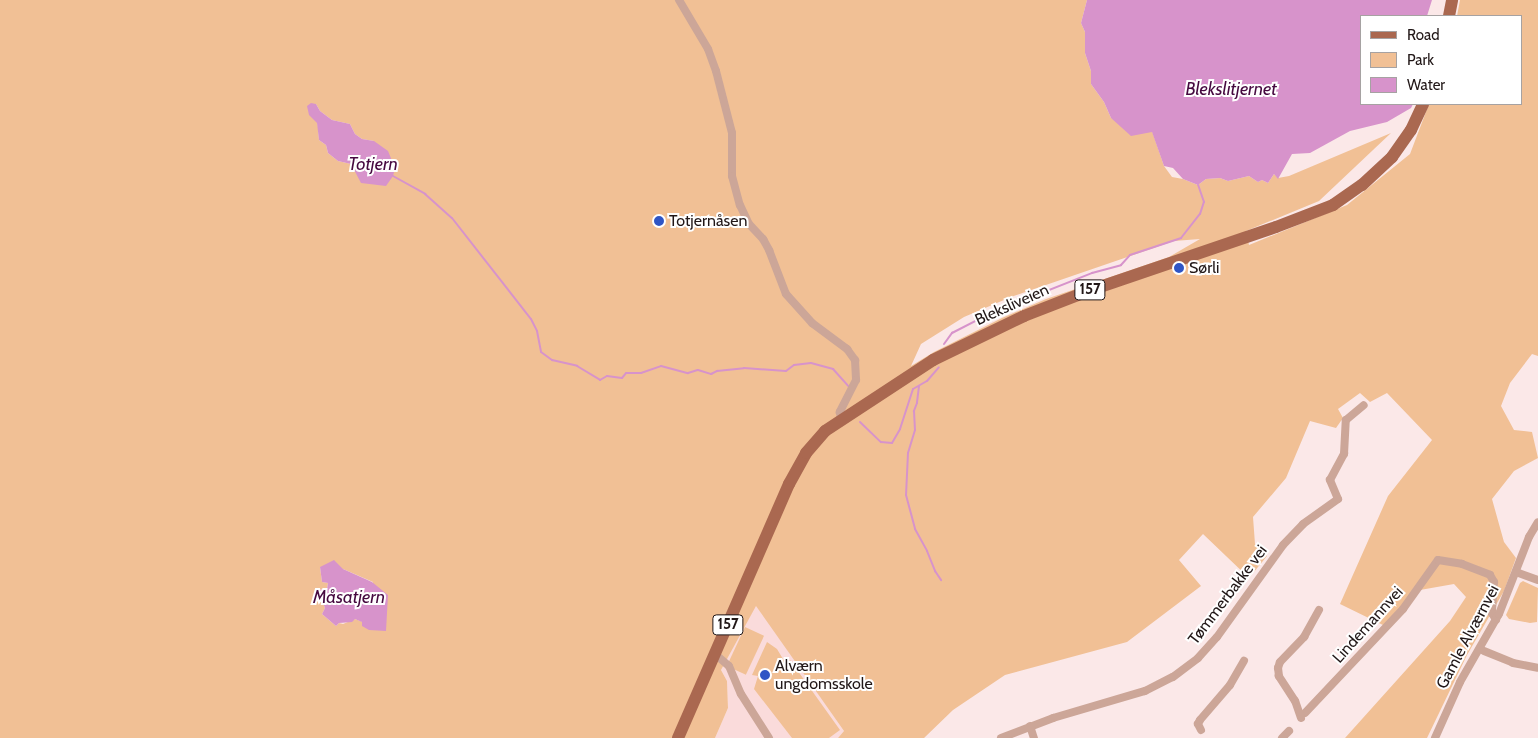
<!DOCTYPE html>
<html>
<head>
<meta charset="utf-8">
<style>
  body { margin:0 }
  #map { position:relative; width:1538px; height:738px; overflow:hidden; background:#fbe8e8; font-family:Cabin,sans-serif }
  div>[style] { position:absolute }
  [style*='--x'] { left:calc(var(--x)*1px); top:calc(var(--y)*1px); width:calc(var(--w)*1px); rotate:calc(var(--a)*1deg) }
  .built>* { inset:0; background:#fadbdb }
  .green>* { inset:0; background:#f1c095; transform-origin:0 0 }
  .water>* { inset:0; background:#d793cb }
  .stream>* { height:2px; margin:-1px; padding:0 1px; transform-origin:1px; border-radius:1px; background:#d793cb }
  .minor>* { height:8px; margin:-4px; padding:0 4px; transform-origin:4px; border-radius:4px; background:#cca698 }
  .primary>* { height:12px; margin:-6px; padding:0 6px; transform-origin:6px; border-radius:6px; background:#aa6850 }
  .dots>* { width:14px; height:14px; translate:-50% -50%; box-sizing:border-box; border:2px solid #fff; border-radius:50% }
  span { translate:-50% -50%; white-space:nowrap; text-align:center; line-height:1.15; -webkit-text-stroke:4px #fff; paint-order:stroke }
  .shield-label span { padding:1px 4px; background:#fff; border:1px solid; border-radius:4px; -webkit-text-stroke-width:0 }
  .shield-label { font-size:15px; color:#211717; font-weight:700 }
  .poi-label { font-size:16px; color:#211717 }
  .left { translate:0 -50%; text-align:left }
  .street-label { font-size:16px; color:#211717 }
  .water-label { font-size:18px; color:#460940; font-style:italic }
  .legend { position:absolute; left:1360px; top:15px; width:162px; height:90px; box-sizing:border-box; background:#fff; border:1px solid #a6a2a2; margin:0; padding:6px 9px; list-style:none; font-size:15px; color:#211717 }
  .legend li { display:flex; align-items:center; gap:10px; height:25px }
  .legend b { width:25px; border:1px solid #a6a2a2 }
</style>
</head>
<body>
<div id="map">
  <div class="built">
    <i style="clip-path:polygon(756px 605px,844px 731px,838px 738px,715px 738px,728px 708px,727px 681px,721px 670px)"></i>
  </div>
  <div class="green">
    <i style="clip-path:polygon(evenodd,0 0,1087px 0,1081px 23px,1085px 32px,1085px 53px,1091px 71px,1091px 84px,1104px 102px,1111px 118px,1152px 131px,1164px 166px,1172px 177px,1183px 179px,1198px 185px,1206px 179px,1220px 178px,1228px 181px,1249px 176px,1258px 182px,1262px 180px,1268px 183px,1274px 174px,1278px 178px,1289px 176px,1391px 133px,1319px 201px,1246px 231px,1249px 245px,1347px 205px,1410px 154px,1429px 104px,1522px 104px,1522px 16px,1457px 16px,1460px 0,1538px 0,1538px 356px,1532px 354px,1510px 383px,1501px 406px,1514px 430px,1532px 432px,1538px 458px,1514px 471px,1492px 499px,1504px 542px,1516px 558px,1504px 591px,1467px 655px,1427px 738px,1345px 738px,1450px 621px,1466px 597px,1454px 584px,1420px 590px,1385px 626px,1340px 604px,1388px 496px,1432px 440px,1387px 393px,1370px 402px,1360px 393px,1338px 409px,1343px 418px,1336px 428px,1310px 421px,1286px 478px,1253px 517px,1255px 544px,1267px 556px,1249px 578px,1203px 534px,1179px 560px,1201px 586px,1127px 642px,1005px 675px,953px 710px,924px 738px,838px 738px,844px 731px,756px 606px,721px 670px,727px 681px,728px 708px,715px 738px,0 738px,0 0,316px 104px,320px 111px,332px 120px,350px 124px,355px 134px,362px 139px,374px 141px,351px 164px,338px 161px,328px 153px,326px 145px,319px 140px,316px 104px,0 0,1200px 239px,1169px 257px,1046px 299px,1002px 318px,934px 352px,911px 366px,921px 344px,964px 317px,1011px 297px,1174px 241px,1200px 239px,0 0,320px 567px,343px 569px,373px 582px,363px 622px,355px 619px,343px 624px,339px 623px,336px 626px,322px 614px,325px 608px,318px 590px,327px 589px,328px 583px,322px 582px,320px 567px)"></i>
    <i style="clip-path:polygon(1523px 581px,1538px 588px,1537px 622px,1530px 623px,1509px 619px,1506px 615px,1520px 583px)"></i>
    <i style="left:745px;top:627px;width:21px;height:43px;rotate:25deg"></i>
    <i style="clip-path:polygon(767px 642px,777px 649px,786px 664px,790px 660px,840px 730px,829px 738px,792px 738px,754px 689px,758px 676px,752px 675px)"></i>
  </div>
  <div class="water">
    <i style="clip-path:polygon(1087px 0,1432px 0,1427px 16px,1362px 16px,1362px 104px,1413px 104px,1411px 108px,1387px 122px,1350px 131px,1310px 153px,1292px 154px,1278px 179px,1274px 174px,1268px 183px,1262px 180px,1258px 182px,1249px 176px,1228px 181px,1220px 178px,1206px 179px,1198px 185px,1183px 179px,1173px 168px,1164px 166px,1152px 132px,1131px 136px,1111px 118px,1104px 102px,1091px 84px,1091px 71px,1085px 53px,1085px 32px,1081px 23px)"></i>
    <i style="clip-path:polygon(311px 103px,316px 104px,320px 111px,332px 120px,350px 124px,355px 134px,362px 139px,374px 141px,388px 151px,395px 168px,393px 176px,386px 186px,361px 183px,351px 164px,338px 161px,328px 153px,326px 145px,319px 140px,317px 123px,309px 115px,307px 106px)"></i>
    <i style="clip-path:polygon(334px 560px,343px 569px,372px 582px,388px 595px,386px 631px,369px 630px,362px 626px,362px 622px,355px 619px,352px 622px,339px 623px,336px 626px,322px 614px,325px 608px,318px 590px,327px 589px,328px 583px,322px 582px,320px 567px)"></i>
  </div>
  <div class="stream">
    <i style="--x:393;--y:176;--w:37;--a:29"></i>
    <i style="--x:425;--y:194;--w:36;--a:42"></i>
    <i style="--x:452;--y:218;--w:128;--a:52"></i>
    <i style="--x:531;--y:319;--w:13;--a:63"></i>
    <i style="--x:537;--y:331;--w:21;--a:79"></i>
    <i style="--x:541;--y:352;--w:14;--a:36"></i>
    <i style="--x:552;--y:360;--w:26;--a:13"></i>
    <i style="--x:577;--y:366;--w:27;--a:31"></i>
    <i style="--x:600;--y:380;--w:8;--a:-30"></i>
    <i style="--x:607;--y:376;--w:15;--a:8"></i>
    <i style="--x:622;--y:378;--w:6;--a:-51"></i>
    <i style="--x:626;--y:373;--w:15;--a:0"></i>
    <i style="--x:641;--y:373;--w:21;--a:-19"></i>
    <i style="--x:661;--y:366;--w:28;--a:15"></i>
    <i style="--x:688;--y:373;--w:10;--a:-17"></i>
    <i style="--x:698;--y:370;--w:14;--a:17"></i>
    <i style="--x:711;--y:374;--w:7;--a:-27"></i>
    <i style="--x:717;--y:371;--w:27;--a:-6"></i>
    <i style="--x:744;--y:368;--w:42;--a:4.1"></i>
    <i style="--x:786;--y:371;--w:10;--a:-37"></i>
    <i style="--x:794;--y:365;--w:17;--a:-7"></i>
    <i style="--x:811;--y:363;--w:23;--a:15"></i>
    <i style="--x:833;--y:369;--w:24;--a:48"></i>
    <i style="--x:944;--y:344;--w:14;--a:-54"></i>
    <i style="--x:952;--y:333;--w:44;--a:-27.1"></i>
    <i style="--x:991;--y:313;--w:109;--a:-21.6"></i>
    <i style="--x:1092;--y:273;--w:30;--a:-15"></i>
    <i style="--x:1121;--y:265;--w:13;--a:-48"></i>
    <i style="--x:1130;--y:255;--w:54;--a:-18.4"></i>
    <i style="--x:1181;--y:238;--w:31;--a:-52"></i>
    <i style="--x:1200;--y:214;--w:13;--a:-72"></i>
    <i style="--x:1204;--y:202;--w:18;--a:-109"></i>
    <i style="--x:919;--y:386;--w:17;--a:97"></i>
    <i style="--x:917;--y:403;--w:9;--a:111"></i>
    <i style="--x:914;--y:411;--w:19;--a:87"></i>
    <i style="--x:915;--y:430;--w:24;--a:107"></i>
    <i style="--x:908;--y:453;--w:42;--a:92.7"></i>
    <i style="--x:906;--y:495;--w:35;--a:75"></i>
    <i style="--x:915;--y:529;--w:25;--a:61"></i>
    <i style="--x:927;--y:551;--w:22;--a:68"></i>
    <i style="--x:935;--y:571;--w:11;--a:56"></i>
    <i style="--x:860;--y:422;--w:29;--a:44"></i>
    <i style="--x:881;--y:442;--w:11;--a:5"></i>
    <i style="--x:892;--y:443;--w:16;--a:-60"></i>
    <i style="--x:900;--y:429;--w:42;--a:-72"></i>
    <i style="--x:913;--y:389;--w:16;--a:-30"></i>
    <i style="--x:927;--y:381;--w:18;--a:-49"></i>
  </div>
  <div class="minor">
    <i style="--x:679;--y:0;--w:57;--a:59.4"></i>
    <i style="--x:708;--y:49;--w:23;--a:70"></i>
    <i style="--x:716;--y:71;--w:64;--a:75.5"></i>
    <i style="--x:732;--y:133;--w:43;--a:90"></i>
    <i style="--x:732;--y:176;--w:30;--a:75"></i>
    <i style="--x:740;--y:205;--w:21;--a:65"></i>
    <i style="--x:749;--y:224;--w:21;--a:47"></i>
    <i style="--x:763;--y:239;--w:13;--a:61"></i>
    <i style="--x:769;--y:250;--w:47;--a:68.9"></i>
    <i style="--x:786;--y:294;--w:39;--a:48"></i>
    <i style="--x:812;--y:323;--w:44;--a:36.6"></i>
    <i style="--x:847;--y:349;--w:14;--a:54"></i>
    <i style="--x:855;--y:360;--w:20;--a:87"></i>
    <i style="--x:856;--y:380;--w:36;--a:117"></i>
    <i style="--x:840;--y:412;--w:8;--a:83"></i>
    <i style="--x:1516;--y:572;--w:23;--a:20"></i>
    <i style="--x:1484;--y:651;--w:31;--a:22"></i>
    <i style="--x:1513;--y:663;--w:25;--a:11"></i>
    <i style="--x:715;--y:654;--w:18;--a:41"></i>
    <i style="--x:729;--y:666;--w:30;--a:67"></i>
    <i style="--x:741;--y:694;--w:52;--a:57.5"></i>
    <i style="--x:1305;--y:713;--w:143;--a:-46.7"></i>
    <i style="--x:1403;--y:609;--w:60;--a:-54.5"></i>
    <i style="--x:1438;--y:560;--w:24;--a:9"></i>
    <i style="--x:1462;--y:564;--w:30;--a:21"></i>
    <i style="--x:1490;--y:575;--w:8;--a:60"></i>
    <i style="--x:1494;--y:582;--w:31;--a:94"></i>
    <i style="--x:1492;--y:613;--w:8;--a:60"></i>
    <i style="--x:1301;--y:718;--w:18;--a:-109"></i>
    <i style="--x:1295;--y:701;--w:30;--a:-123"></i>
    <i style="--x:1279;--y:676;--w:8;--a:-97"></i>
    <i style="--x:1278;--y:668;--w:6;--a:-72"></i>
    <i style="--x:1280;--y:662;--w:35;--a:-46"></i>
    <i style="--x:1304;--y:637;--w:31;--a:-61"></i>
    <i style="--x:1030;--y:726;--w:13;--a:72"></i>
    <i style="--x:1201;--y:730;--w:7;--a:-117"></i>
    <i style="--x:1198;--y:724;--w:4;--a:-63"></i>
    <i style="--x:1200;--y:720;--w:46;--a:-49.4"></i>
    <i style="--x:1230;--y:685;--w:28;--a:-60"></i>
    <i style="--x:1001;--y:738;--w:56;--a:-21"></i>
    <i style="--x:1053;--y:718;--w:96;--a:-16.4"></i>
    <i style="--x:1145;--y:691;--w:31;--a:-27"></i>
    <i style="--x:1173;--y:677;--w:31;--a:-37"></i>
    <i style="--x:1198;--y:658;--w:28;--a:-48"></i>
    <i style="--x:1217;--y:637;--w:113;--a:-54.3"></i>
    <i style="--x:1283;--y:545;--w:29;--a:-46"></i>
    <i style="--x:1303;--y:524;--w:43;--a:-35.5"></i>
    <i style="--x:1338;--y:499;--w:21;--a:-113"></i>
    <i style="--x:1330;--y:480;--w:30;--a:-62"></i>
    <i style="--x:1344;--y:454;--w:34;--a:-87"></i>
    <i style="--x:1346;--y:420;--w:23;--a:-40"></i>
    <i style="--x:1282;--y:738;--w:10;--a:-45"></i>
    <i style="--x:1435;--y:738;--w:61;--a:-65.9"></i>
    <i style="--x:1460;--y:682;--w:78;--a:-60.2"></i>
    <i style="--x:1499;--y:614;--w:83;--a:-68.7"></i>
    <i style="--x:1529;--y:537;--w:17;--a:-59"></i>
  </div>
  <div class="primary">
    <i style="--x:1449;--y:16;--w:16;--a:-79"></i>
    <i style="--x:678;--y:738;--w:277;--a:-66.4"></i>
    <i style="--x:789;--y:484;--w:35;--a:-61"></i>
    <i style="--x:806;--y:453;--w:29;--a:-49"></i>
    <i style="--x:825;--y:431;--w:129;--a:-33.3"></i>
    <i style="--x:933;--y:360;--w:101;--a:-25.8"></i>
    <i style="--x:1024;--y:316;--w:72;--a:-21.2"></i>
    <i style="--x:1091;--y:290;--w:195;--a:-18.8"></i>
    <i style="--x:1276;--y:227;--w:61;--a:-21.1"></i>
    <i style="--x:1333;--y:205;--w:35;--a:-35"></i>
    <i style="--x:1362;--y:185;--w:41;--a:-43"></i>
    <i style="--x:1392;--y:157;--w:33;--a:-55"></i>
    <i style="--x:1411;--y:130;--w:29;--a:-65"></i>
  </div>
  <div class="dots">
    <i style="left:659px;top:221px;background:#2f55c5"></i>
    <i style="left:1179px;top:268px;background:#2f55c5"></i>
    <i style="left:765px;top:675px;background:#2f55c5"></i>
  </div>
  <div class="shield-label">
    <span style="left:1090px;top:290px">157</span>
    <span style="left:728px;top:625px">157</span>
  </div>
  <div class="poi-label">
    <span class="left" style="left:669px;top:221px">Totjernåsen</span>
    <span class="left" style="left:1189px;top:268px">Sørli</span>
    <span class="left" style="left:775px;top:675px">Alværn<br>ungdomsskole</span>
  </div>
  <div class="street-label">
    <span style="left:1012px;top:305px;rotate:-24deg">Bleksliveien</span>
    <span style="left:1228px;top:595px;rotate:-53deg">Tømmerbakke vei</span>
    <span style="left:1368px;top:625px;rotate:-48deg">Lindemannvei</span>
    <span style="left:1468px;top:637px;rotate:-62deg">Gamle Alværnvei</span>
  </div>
  <div class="water-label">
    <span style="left:1231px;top:89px">Blekslitjernet</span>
    <span style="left:373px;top:164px">Totjern</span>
    <span style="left:349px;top:597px">Måsatjern</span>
  </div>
  <ul class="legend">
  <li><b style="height:6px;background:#aa6850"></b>Road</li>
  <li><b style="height:14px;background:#f1c095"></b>Park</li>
  <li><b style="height:14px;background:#d793cb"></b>Water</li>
  </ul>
</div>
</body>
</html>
